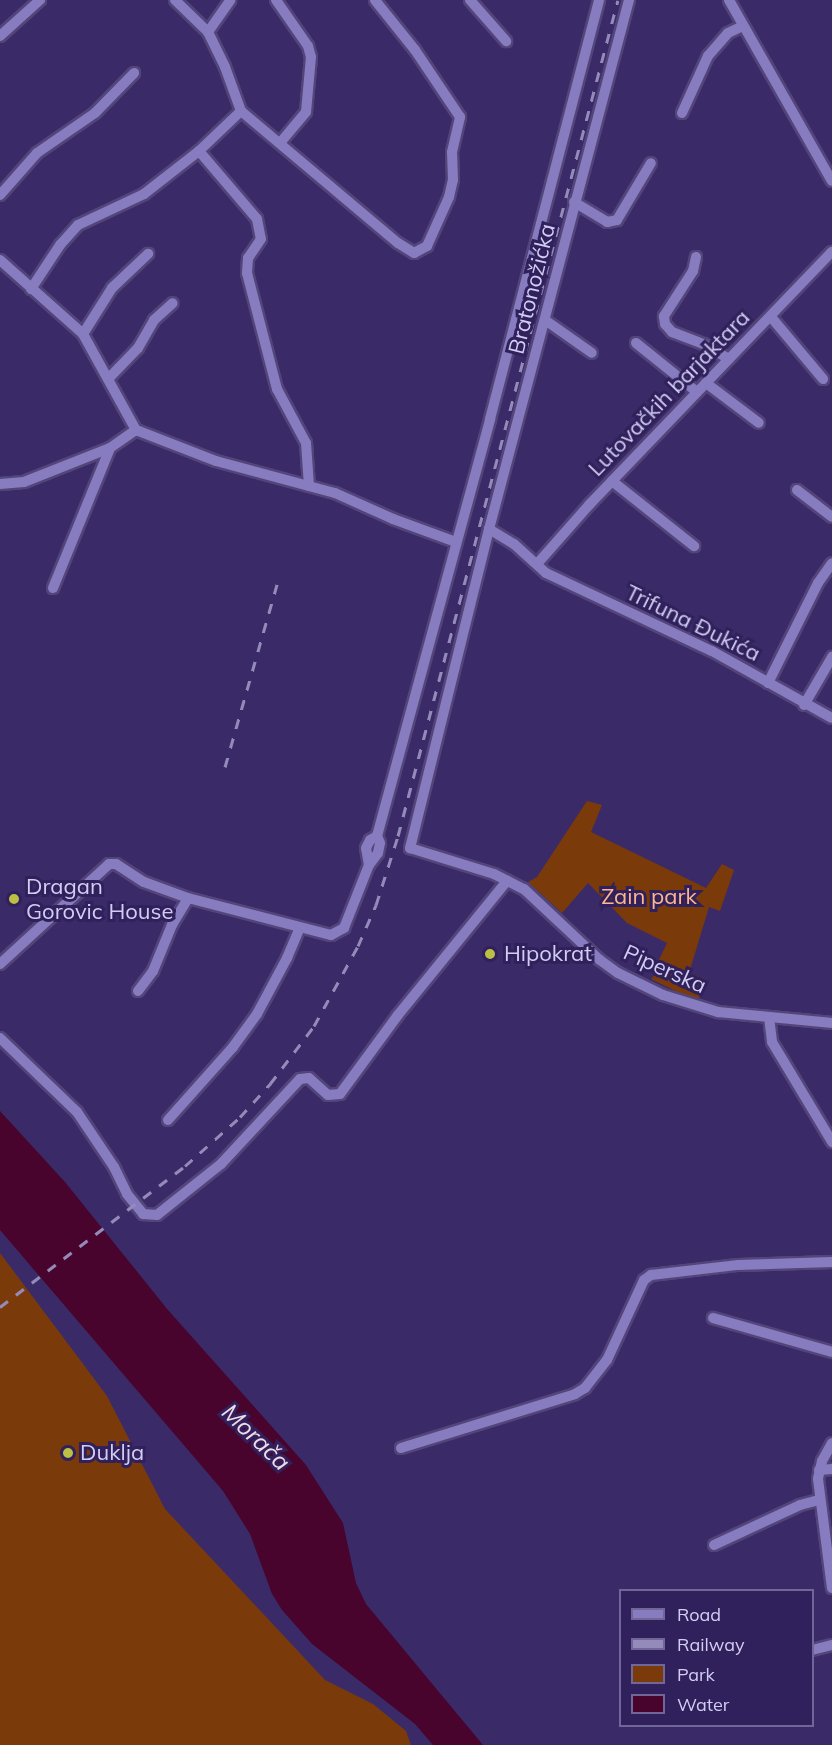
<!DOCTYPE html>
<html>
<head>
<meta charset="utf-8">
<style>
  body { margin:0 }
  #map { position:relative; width:832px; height:1745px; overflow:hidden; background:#3a2b68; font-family:Mulish,sans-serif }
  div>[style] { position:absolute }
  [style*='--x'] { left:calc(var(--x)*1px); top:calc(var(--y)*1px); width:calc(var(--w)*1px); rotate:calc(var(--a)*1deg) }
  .green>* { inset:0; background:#7b3a0a }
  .water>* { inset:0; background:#49042d }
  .roads { filter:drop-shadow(2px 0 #53457a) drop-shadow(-2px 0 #53457a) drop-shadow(0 2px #53457a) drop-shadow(0 -2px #53457a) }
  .minor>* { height:10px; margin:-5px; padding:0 5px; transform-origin:5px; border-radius:5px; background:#877cbf }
  .rail>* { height:3px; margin-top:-1.5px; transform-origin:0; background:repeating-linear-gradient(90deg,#948bba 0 10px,transparent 0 20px) }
  .dots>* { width:16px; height:16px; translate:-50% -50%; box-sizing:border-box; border:3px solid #30215c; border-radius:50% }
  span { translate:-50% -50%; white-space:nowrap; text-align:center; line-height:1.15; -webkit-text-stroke:6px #30215c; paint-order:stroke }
  .street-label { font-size:22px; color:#d2cdf2 }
  .poi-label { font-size:22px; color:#d2cdf2 }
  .left { translate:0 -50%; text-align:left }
  .park-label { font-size:22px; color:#fdb68e }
  .water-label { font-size:24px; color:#f4dae5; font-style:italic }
  .legend { position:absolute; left:619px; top:1589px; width:195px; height:138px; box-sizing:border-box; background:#30215c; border:2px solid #716698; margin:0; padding:8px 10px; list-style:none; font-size:18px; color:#d2cdf2 }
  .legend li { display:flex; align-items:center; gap:12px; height:30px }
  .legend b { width:30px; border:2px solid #716698 }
</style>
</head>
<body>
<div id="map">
  <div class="green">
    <i style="clip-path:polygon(587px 801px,602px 805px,591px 832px,706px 888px,722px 864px,734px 870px,720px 911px,709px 907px,689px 973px,705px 979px,698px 1002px,651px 979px,663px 966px,659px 960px,667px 943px,627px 923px,588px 883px,562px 913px,528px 882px,537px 877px)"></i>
    <i style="clip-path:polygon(0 1253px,107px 1396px,165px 1509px,325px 1680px,373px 1704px,406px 1731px,411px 1745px,0 1745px)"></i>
  </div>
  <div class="water">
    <i style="clip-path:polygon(0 1111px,65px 1182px,168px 1310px,306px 1465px,343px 1523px,356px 1583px,366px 1604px,483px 1745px,433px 1745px,415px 1724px,312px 1644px,282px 1610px,272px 1594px,250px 1534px,223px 1491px,0 1230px)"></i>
  </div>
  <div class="roads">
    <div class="minor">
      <i style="--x:175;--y:0;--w:46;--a:44.1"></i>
      <i style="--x:208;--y:32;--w:39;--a:64"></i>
      <i style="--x:225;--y:67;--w:47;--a:70"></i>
      <i style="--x:241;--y:111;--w:205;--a:40.1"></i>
      <i style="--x:398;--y:243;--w:19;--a:32"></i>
      <i style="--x:414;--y:253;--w:15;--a:-28"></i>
      <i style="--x:427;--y:246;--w:54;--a:-65.8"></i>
      <i style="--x:449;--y:197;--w:17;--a:-77"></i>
      <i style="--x:453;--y:180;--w:28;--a:-92"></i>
      <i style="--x:452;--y:152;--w:36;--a:-77"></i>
      <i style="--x:460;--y:117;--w:81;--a:-123.9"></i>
      <i style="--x:415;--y:50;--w:64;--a:-128.7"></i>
      <i style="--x:276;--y:0;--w:56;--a:55.2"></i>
      <i style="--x:308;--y:46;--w:11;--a:75"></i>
      <i style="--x:311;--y:57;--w:55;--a:95.2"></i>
      <i style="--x:306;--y:112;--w:39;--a:130"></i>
      <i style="--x:470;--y:0;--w:55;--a:48.7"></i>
      <i style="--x:629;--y:0;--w:547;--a:104.82"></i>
      <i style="--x:489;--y:529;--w:29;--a:31"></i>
      <i style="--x:514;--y:544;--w:43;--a:42.2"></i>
      <i style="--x:546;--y:573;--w:183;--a:25.2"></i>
      <i style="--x:712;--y:651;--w:137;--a:29.2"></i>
      <i style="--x:729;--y:0;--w:208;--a:60.4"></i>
      <i style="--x:208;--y:32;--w:39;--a:-55"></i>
      <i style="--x:0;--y:36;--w:54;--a:-42"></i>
      <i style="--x:682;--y:113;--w:63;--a:-65.5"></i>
      <i style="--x:708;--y:56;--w:30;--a:-49"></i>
      <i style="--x:728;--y:33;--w:17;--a:-25"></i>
      <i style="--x:199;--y:151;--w:89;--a:49.5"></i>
      <i style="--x:257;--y:219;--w:20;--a:79"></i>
      <i style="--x:261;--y:239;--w:23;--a:124"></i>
      <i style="--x:248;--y:258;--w:15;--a:94"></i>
      <i style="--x:247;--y:273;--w:120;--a:75.5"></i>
      <i style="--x:277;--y:389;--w:61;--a:61.8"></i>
      <i style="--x:306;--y:443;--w:43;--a:86"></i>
      <i style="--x:0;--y:195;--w:56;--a:-48.6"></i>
      <i style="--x:37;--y:153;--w:70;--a:-34.6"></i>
      <i style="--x:95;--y:113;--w:56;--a:-45.7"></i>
      <i style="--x:574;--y:202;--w:39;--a:31"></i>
      <i style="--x:607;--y:222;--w:10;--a:-11"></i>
      <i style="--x:617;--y:220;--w:66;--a:-59.2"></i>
      <i style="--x:696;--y:257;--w:14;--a:102"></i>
      <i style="--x:693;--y:271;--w:54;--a:122.8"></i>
      <i style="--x:664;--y:316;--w:8;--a:83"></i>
      <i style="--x:665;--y:324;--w:11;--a:49"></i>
      <i style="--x:672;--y:332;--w:34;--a:21"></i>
      <i style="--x:704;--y:344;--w:29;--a:31"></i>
      <i style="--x:0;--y:260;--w:111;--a:41.7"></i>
      <i style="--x:83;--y:334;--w:110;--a:61.1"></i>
      <i style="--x:136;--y:430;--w:86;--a:21.2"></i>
      <i style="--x:216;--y:461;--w:123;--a:15.1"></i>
      <i style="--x:335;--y:493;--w:64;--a:24.1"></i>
      <i style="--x:393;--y:519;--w:67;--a:20.1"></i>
      <i style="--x:31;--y:289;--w:53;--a:-56.6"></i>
      <i style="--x:60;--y:245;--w:27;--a:-48"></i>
      <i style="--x:78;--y:225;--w:73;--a:-25.2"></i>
      <i style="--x:144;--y:194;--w:70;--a:-38"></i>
      <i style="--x:199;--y:151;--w:58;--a:-43.6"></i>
      <i style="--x:771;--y:317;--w:81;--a:50"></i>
      <i style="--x:545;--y:320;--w:57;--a:35.1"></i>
      <i style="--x:83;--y:334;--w:54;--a:-57.8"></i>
      <i style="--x:112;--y:288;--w:50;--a:-43.4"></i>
      <i style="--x:636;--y:343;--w:78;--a:38.8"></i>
      <i style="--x:109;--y:378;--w:42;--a:-46"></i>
      <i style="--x:138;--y:348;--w:32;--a:-60"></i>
      <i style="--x:154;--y:320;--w:25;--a:-42"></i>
      <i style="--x:706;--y:383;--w:66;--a:37"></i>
      <i style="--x:612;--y:481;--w:105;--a:38.4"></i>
      <i style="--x:0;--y:484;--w:24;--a:-5"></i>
      <i style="--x:24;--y:482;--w:92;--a:-21.6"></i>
      <i style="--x:110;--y:448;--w:32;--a:-35"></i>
      <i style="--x:797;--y:490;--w:44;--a:37.6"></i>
      <i style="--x:489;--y:529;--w:329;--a:103.9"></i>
      <i style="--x:410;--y:848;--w:88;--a:17.2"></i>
      <i style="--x:494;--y:874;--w:34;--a:27"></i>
      <i style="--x:524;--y:889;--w:104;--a:43.1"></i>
      <i style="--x:600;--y:960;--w:22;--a:36"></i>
      <i style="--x:618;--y:973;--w:50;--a:26.1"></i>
      <i style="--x:663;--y:995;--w:58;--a:17.2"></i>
      <i style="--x:718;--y:1012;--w:115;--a:5.5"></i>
      <i style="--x:537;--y:564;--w:79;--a:-48.6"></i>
      <i style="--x:589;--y:505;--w:351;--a:-46.2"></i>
      <i style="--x:53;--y:588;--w:151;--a:-67.8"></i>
      <i style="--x:768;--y:683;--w:112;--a:-63.4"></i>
      <i style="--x:818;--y:583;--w:24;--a:-55"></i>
      <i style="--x:804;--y:705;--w:56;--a:-59.7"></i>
      <i style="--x:369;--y:865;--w:15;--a:-53"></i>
      <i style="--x:378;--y:853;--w:10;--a:-79"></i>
      <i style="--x:380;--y:843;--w:8;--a:-113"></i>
      <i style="--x:0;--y:964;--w:148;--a:-42.5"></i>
      <i style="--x:109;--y:864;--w:7;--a:0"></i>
      <i style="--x:116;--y:864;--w:33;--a:33"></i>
      <i style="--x:144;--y:882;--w:47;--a:20"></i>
      <i style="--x:188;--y:898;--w:148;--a:14.5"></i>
      <i style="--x:331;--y:935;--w:15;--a:-28"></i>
      <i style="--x:344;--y:928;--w:68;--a:-68.4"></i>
      <i style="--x:369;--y:865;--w:17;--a:-100"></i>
      <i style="--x:366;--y:848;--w:9;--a:-63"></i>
      <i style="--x:370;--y:840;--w:8;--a:-30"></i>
      <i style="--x:377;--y:836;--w:432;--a:-74.8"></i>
      <i style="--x:490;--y:419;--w:433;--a:-75.4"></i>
      <i style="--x:138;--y:991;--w:25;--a:-53"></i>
      <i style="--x:153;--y:971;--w:50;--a:-67.6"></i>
      <i style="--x:172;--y:925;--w:31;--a:-59"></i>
      <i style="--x:769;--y:1017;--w:25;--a:83"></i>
      <i style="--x:772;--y:1042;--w:117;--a:59"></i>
      <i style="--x:0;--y:1038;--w:107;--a:43.9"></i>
      <i style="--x:77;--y:1112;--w:66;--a:56.1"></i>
      <i style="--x:114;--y:1167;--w:30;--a:64"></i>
      <i style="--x:127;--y:1194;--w:26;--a:51"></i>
      <i style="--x:143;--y:1214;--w:14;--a:4"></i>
      <i style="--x:157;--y:1215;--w:82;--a:-38.6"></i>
      <i style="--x:221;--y:1164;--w:116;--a:-47.1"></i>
      <i style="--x:300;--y:1079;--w:9;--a:-6"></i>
      <i style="--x:309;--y:1078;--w:25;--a:42"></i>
      <i style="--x:328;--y:1095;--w:12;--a:-5"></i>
      <i style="--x:340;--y:1094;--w:98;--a:-53.7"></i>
      <i style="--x:398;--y:1015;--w:173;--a:-50.9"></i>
      <i style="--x:168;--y:1120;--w:98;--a:-48.3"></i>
      <i style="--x:233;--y:1047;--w:41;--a:-54"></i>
      <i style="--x:257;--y:1014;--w:64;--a:-61.8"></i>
      <i style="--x:287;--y:958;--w:33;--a:-67"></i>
      <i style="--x:713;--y:1318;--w:124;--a:15.9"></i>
      <i style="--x:832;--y:1443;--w:21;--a:119"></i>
      <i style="--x:822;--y:1461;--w:18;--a:103"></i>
      <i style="--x:818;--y:1479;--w:110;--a:82.7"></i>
      <i style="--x:401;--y:1448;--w:182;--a:-17.2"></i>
      <i style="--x:575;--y:1394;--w:12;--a:-31"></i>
      <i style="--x:585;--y:1388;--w:36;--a:-52"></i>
      <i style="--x:607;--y:1360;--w:88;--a:-65.2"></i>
      <i style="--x:644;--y:1280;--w:9;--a:-36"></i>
      <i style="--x:651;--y:1275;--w:88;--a:-6.6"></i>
      <i style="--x:738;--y:1265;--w:94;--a:-1.8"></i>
      <i style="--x:819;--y:1470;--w:13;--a:-4"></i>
      <i style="--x:714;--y:1545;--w:95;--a:-24.9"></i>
      <i style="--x:800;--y:1505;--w:20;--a:-15"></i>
      <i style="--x:812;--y:1650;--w:21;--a:-14"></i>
    </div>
  </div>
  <div class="rail">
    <i style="--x:225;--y:767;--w:193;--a:-74.1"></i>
    <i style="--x:0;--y:1307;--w:233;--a:-37.3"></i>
    <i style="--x:185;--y:1166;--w:74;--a:-41.7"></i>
    <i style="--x:240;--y:1117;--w:45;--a:-47.7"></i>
    <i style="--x:270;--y:1084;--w:73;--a:-52.8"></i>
    <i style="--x:314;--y:1026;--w:91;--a:-61.2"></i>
    <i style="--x:358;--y:946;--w:45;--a:-66.3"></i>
    <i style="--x:376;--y:905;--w:72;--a:-72.3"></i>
    <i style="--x:398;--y:836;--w:864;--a:-75.26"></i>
  </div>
  <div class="dots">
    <i style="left:14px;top:899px;background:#bcbf44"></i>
    <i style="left:490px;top:954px;background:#bcbf44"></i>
    <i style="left:68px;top:1453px;background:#bcbf44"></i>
  </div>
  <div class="street-label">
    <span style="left:532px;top:289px;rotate:-76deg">Bratonožićka</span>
    <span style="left:669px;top:393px;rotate:-46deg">Lutovačkih barjaktara</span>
    <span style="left:693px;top:623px;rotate:26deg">Trifuna Đukića</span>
    <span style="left:665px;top:969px;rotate:24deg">Piperska</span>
  </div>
  <div class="poi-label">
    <span class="left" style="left:26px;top:899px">Dragan<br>Gorovic House</span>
    <span class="left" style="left:504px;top:954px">Hipokrat</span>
    <span class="left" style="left:80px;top:1453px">Duklja</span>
  </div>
  <div class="park-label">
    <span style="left:649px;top:897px">Zain park</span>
  </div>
  <div class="water-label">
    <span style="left:256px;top:1437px;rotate:44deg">Morača</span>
  </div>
  <ul class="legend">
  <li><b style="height:8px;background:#877cbf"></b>Road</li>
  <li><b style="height:8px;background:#948bba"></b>Railway</li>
  <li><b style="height:16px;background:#7b3a0a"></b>Park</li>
  <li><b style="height:16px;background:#49042d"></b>Water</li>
  </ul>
</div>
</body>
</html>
